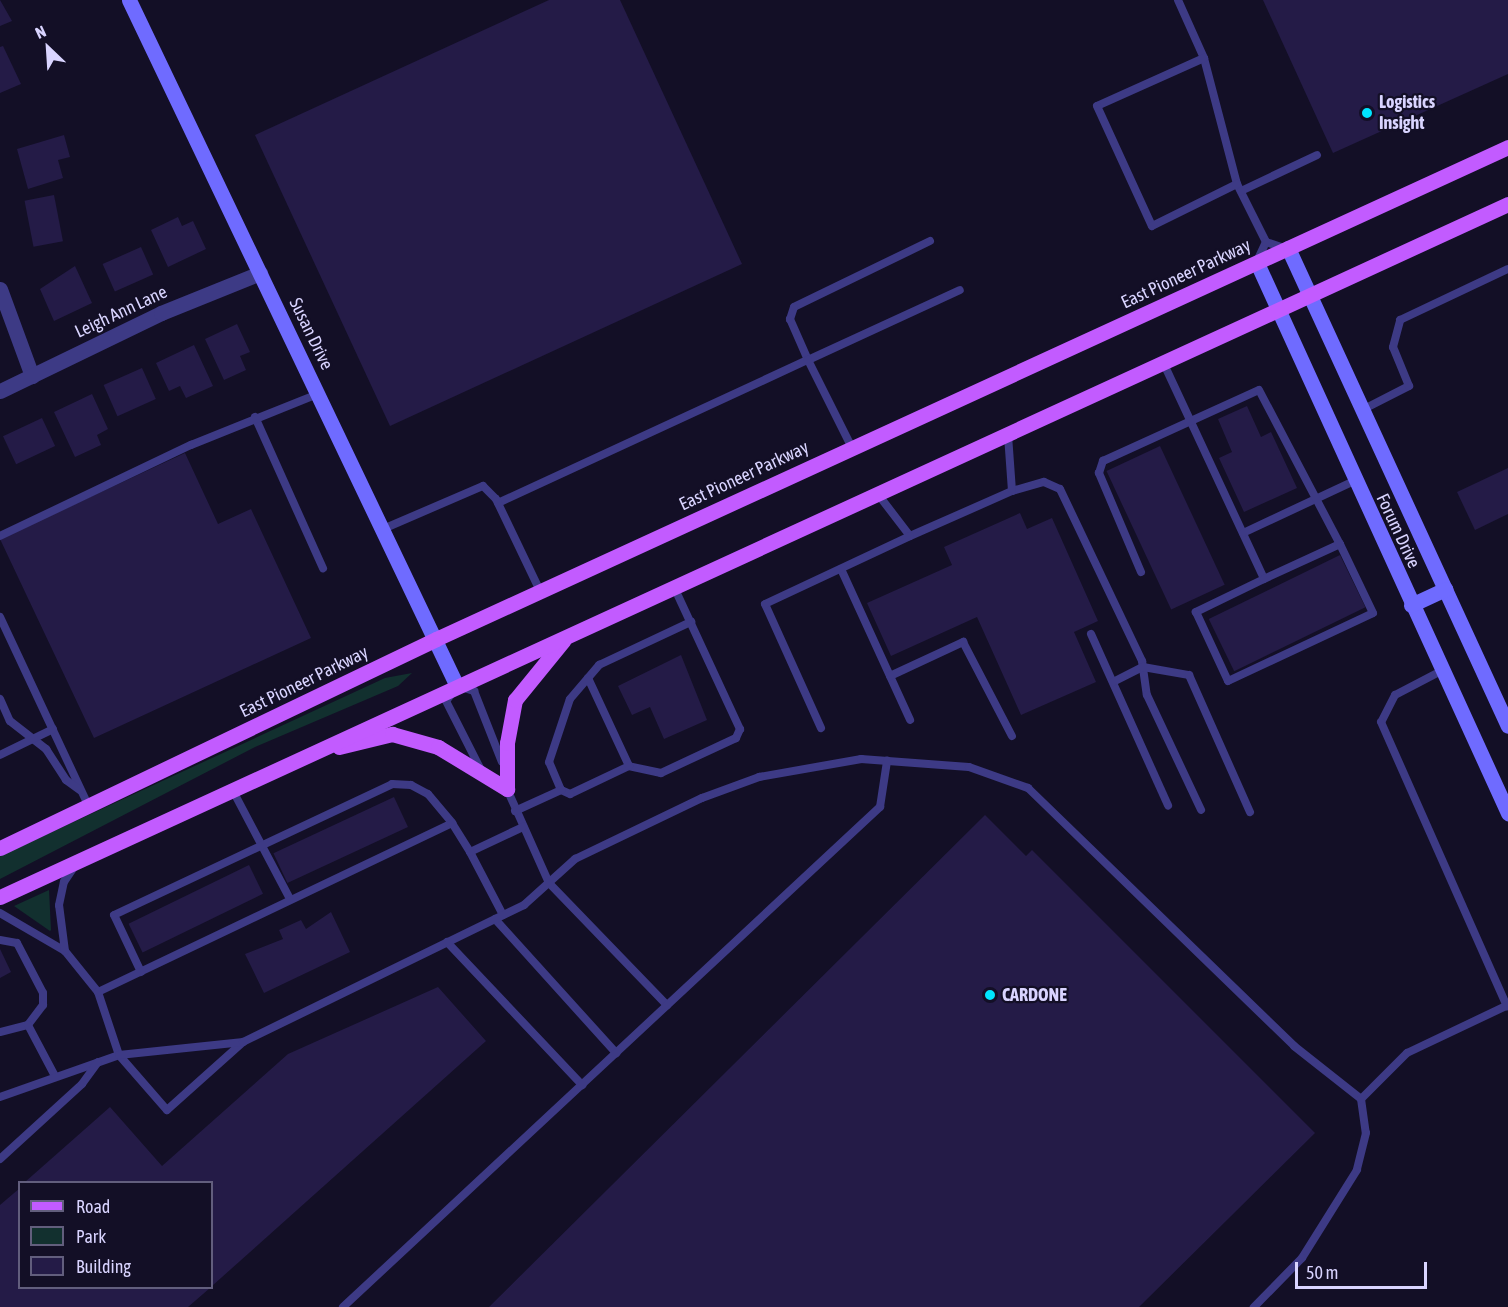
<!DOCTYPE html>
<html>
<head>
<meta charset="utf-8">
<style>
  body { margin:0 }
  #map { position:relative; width:1508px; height:1307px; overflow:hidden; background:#130f26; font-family:"Asap Condensed",sans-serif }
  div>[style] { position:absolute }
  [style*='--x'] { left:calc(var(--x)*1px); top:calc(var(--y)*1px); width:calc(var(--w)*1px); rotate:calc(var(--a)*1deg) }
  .green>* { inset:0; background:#12302f }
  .building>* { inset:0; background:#241b47; transform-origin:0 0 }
  .lane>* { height:8px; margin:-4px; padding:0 4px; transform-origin:4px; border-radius:4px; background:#3d3a85 }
  .street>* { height:15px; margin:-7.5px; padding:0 7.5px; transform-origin:7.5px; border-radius:7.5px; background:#3d3a85 }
  .secondary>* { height:15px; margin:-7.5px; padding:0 7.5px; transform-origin:7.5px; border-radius:7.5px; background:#6f6bff }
  .primary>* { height:15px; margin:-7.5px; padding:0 7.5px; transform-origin:7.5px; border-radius:7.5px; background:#c25bff }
  .dots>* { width:16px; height:16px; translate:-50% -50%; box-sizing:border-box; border:3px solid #130f26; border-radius:50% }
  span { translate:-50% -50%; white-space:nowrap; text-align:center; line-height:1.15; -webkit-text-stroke:4.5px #130f26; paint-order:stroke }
  .poi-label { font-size:18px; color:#d9d4ff; font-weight:700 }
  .left { translate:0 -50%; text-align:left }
  .street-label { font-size:18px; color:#d9d4ff }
  .legend { position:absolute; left:18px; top:1181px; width:195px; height:108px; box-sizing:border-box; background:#130f26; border:2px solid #625e7d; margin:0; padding:8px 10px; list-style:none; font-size:18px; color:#d9d4ff }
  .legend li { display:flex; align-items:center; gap:12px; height:30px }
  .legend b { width:30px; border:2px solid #625e7d }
  .north { position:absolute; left:18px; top:18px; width:60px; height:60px; -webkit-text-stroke:4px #130f26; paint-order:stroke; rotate:335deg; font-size:16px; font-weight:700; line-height:24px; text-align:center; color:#d9d4ff }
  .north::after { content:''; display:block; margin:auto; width:21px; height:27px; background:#d9d4ff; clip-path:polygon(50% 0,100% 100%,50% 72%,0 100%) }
  .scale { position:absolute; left:1295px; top:1262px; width:132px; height:27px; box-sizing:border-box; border:3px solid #d9d4ff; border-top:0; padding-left:8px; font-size:18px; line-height:21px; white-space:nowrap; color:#d9d4ff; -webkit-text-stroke:4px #130f26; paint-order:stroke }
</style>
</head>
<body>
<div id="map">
  <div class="green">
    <i style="clip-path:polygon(412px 673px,398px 686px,255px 747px,0 879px,0 856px,385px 678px)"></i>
    <i style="clip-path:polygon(49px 890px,51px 930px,50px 931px,14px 906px)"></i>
  </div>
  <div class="building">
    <i style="clip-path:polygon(0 0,12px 21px,0 26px)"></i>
    <i style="clip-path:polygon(549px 0,620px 0,742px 264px,390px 426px,255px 135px)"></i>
    <i style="clip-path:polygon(1263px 0,1508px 0,1508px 74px,1333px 153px)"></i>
    <i style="clip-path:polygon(3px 46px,21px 84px,0 93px,0 47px)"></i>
    <i style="clip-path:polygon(64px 135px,70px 157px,58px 160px,63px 178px,28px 189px,17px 149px)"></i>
    <i style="left:54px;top:195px;width:47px;height:30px;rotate:79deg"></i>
    <i style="clip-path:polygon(178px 217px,182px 226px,193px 221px,206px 249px,168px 267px,151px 230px)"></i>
    <i style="left:141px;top:247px;width:30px;height:42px;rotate:66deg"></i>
    <i style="clip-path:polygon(75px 266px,92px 303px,54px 321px,40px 289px)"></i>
    <i style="clip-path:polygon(237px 324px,250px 352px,240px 356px,246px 370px,224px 380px,205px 339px)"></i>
    <i style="clip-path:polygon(194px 345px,213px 386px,186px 398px,180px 386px,169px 391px,156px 363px)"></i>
    <i style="left:142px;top:368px;width:34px;height:42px;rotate:66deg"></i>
    <i style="clip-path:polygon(92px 394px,108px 429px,97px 435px,101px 445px,75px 457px,54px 412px)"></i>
    <i style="clip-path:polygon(1247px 406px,1261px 437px,1271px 432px,1297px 488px,1244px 512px,1219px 458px,1232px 452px,1218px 419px)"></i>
    <i style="left:42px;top:418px;width:31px;height:43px;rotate:65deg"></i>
    <i style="left:1160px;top:446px;width:153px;height:59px;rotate:65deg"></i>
    <i style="clip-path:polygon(185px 453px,218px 524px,251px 509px,311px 638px,94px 738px,0 539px)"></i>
    <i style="clip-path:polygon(1508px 468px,1508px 514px,1475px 530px,1457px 492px)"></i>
    <i style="clip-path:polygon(1020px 513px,1027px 529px,1052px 518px,1098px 621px,1074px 632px,1096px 682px,1021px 715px,977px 617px,891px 656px,867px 603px,952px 565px,944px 547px)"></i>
    <i style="left:1340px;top:555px;width:58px;height:146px;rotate:64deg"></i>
    <i style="clip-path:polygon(681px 655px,707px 720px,664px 739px,650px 707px,632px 715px,618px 686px)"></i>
    <i style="left:394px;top:797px;width:33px;height:133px;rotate:65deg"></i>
    <i style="clip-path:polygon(985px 815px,1026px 856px,1032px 850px,1315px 1133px,1139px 1307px,489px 1307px)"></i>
    <i style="left:249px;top:865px;width:32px;height:134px;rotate:64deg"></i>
    <i style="clip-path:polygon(331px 912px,350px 952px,264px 993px,245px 954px,283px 939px,279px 930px,301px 920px,306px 929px)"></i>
    <i style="clip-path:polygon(0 949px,11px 972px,0 978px)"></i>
    <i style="clip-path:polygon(438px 987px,486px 1041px,212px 1286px,212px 1182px,25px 1182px,110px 1107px,162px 1166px,288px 1054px)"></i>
    <i style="clip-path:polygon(20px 1188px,20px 1288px,210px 1288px,188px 1307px,0 1307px,0 1205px)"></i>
  </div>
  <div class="lane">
    <i style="--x:1178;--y:0;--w:64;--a:65.9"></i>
    <i style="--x:1237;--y:184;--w:130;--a:-104.7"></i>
    <i style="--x:1204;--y:58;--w:117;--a:155.8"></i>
    <i style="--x:1097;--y:106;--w:132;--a:65.4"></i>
    <i style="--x:1152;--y:226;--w:95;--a:-26.3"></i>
    <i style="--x:1237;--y:184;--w:65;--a:63.4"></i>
    <i style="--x:1241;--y:191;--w:84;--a:-25.3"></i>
    <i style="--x:930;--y:241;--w:151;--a:154.1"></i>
    <i style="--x:794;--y:307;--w:13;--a:108"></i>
    <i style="--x:790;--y:319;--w:45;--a:66.3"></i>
    <i style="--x:808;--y:360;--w:167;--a:-24.7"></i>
    <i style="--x:1258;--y:259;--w:19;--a:-65"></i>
    <i style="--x:1266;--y:242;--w:20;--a:18"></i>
    <i style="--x:1163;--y:362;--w:239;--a:65"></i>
    <i style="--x:1264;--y:579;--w:76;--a:154.1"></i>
    <i style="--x:1196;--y:612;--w:76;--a:65.1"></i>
    <i style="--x:1228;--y:681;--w:160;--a:-25.1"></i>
    <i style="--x:1373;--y:613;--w:76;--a:-115.6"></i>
    <i style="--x:1340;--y:544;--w:84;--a:155.3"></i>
    <i style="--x:1362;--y:410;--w:53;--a:-27.1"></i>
    <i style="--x:1409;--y:386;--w:42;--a:-112.3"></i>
    <i style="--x:1393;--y:347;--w:28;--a:-75"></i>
    <i style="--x:1400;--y:320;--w:119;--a:-25.3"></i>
    <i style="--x:255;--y:417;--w:166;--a:65.8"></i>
    <i style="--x:1012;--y:491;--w:33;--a:-16"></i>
    <i style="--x:1044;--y:482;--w:17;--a:24"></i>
    <i style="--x:1060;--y:489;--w:191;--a:64.5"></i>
    <i style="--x:1142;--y:661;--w:34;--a:82"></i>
    <i style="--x:1147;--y:695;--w:127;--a:64.8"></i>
    <i style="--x:877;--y:493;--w:54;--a:52.5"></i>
    <i style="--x:910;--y:536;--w:111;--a:-23.8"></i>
    <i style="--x:1012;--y:491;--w:56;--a:-94.1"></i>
    <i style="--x:498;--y:503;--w:341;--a:-24.8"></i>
    <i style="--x:808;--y:360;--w:98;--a:63.4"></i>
    <i style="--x:383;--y:529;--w:109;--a:-23.3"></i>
    <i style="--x:483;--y:486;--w:18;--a:45"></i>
    <i style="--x:496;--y:499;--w:102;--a:64.4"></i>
    <i style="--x:1243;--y:533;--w:123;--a:-25.1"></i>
    <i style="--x:0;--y:536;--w:212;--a:-25.5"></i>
    <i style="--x:191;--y:445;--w:137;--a:-21.9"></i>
    <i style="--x:841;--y:569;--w:166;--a:65.4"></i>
    <i style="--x:1141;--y:572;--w:108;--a:-113"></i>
    <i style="--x:1099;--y:473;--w:13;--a:-72"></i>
    <i style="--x:1103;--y:461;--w:171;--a:-24.5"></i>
    <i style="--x:1259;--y:390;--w:174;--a:62.3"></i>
    <i style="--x:674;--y:587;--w:157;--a:65.1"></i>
    <i style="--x:740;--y:729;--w:10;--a:114"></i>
    <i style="--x:736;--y:738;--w:83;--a:155"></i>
    <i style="--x:661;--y:773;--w:33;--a:-168"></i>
    <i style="--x:629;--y:766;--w:65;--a:154.6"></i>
    <i style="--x:570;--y:794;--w:10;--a:-156"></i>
    <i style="--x:561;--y:790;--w:30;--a:-113"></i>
    <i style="--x:549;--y:762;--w:66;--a:-71.6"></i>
    <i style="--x:570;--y:699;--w:45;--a:-49.5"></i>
    <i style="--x:599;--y:665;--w:102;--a:-25.1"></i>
    <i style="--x:0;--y:617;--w:210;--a:64.9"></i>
    <i style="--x:1091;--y:634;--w:188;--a:65.8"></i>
    <i style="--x:1443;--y:670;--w:54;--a:152.5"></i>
    <i style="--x:1395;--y:695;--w:30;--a:117"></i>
    <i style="--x:1381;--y:722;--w:311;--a:66.1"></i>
    <i style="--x:890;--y:676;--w:81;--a:-25"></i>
    <i style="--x:963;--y:642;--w:106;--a:62.5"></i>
    <i style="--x:588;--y:678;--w:97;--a:65"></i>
    <i style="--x:1113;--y:682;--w:34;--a:-27"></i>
    <i style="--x:1143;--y:667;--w:47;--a:9.9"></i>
    <i style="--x:1189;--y:675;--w:150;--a:66"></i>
    <i style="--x:461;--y:687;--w:14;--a:17"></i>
    <i style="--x:474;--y:691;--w:76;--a:68.5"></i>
    <i style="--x:453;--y:692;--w:11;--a:128"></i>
    <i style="--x:446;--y:701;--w:75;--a:63.1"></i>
    <i style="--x:0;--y:699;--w:24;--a:66"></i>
    <i style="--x:10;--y:721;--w:46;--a:37.9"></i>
    <i style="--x:46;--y:749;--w:37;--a:57"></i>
    <i style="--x:66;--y:780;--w:17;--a:36"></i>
    <i style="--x:821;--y:728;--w:136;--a:-114.3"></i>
    <i style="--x:765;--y:604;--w:160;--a:-25.1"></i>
    <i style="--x:0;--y:755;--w:59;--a:-26.1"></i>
    <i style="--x:232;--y:789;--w:124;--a:62.2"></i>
    <i style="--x:507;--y:789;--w:103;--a:65.9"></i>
    <i style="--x:549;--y:883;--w:170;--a:46"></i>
    <i style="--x:515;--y:811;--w:51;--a:-24.5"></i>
    <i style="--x:0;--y:913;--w:75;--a:30.3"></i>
    <i style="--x:65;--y:951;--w:53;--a:51.2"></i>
    <i style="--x:98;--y:992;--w:66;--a:71.6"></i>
    <i style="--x:119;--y:1055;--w:73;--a:48.9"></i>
    <i style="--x:167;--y:1110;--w:102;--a:-41.8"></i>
    <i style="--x:503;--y:915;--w:71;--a:-117.6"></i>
    <i style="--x:470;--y:852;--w:59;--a:-25.3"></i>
    <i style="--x:495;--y:919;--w:181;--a:47.9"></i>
    <i style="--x:0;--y:940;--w:17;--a:10"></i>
    <i style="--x:17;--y:943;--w:56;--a:62.5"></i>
    <i style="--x:43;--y:993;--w:12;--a:90"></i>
    <i style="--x:43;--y:1005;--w:25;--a:127"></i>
    <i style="--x:447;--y:942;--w:197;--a:46.6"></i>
    <i style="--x:65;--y:951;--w:46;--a:-97.4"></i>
    <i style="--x:59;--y:905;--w:24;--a:-78"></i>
    <i style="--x:64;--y:882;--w:18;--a:-56"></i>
    <i style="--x:141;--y:972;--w:63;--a:-115.3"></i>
    <i style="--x:114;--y:915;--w:307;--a:-25.2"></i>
    <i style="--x:392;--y:784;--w:19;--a:3"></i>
    <i style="--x:411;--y:785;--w:19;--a:28"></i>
    <i style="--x:428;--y:794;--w:38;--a:50"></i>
    <i style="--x:98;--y:992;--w:392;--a:-25.5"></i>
    <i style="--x:452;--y:823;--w:34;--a:58"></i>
    <i style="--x:0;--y:1032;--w:29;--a:-14"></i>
    <i style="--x:28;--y:1025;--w:58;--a:62.1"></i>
    <i style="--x:0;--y:1097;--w:126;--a:-19.4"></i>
    <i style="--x:119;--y:1055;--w:125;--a:-6"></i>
    <i style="--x:243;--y:1042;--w:313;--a:-26"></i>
    <i style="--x:524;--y:905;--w:69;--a:-42"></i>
    <i style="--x:575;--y:859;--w:141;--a:-25.7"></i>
    <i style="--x:702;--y:798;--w:61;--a:-20.2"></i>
    <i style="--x:759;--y:777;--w:104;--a:-10"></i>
    <i style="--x:861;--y:759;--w:108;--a:4.2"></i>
    <i style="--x:969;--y:767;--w:63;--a:19.6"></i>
    <i style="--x:1028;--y:788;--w:371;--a:44.1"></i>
    <i style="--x:1294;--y:1046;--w:85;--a:38.3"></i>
    <i style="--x:1361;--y:1099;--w:34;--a:82"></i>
    <i style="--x:1366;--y:1133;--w:38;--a:104"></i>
    <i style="--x:1357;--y:1170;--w:104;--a:122"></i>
    <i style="--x:1302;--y:1258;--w:69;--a:134.4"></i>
    <i style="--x:1361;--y:1099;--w:65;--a:-45"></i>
    <i style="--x:1407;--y:1053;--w:112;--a:-25.4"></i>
    <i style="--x:0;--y:1159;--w:111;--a:-42.4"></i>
    <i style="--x:82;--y:1084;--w:27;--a:-54"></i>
    <i style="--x:343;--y:1307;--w:734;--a:-42.96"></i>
    <i style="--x:880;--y:807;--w:47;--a:-81.3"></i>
  </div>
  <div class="street">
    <i style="--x:0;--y:289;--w:93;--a:69.8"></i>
    <i style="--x:0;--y:391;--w:179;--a:-25.8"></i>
    <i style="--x:161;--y:313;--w:107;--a:-22"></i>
  </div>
  <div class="secondary">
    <i style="--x:129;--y:0;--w:760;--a:64.45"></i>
    <i style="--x:1288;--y:248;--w:526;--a:65.29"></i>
    <i style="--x:1257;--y:263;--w:605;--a:65.47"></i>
    <i style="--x:1411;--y:605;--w:38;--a:-25"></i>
  </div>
  <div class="primary">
    <i style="--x:339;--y:747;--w:55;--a:-13.8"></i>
    <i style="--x:392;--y:734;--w:48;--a:15.8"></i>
    <i style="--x:438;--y:747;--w:81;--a:31.3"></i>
    <i style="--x:507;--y:789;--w:46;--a:-90"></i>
    <i style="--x:507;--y:743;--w:44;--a:-79.5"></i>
    <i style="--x:515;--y:700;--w:77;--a:-50.8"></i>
    <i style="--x:0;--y:848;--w:484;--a:-25.6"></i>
    <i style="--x:436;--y:639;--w:1180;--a:-24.65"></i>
    <i style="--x:0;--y:897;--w:1660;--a:-24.68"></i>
  </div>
  <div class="dots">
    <i style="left:1367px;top:113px;background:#00e5ff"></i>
    <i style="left:990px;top:995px;background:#00e5ff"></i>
  </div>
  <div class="poi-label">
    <span class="left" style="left:1379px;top:113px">Logistics<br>Insight</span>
    <span class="left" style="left:1002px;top:995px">CARDONE</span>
  </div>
  <div class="street-label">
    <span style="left:1186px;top:274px;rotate:-25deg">East Pioneer Parkway</span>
    <span style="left:121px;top:312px;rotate:-25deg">Leigh Ann Lane</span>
    <span style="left:311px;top:334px;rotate:64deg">Susan Drive</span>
    <span style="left:744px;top:476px;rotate:-25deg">East Pioneer Parkway</span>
    <span style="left:1398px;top:531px;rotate:65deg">Forum Drive</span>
    <span style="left:304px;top:682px;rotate:-26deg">East Pioneer Parkway</span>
  </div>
  <ul class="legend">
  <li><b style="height:8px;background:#c25bff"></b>Road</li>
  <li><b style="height:16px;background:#12302f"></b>Park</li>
  <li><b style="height:16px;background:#241b47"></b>Building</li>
  </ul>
  <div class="north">N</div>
  <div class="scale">50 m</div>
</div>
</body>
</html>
